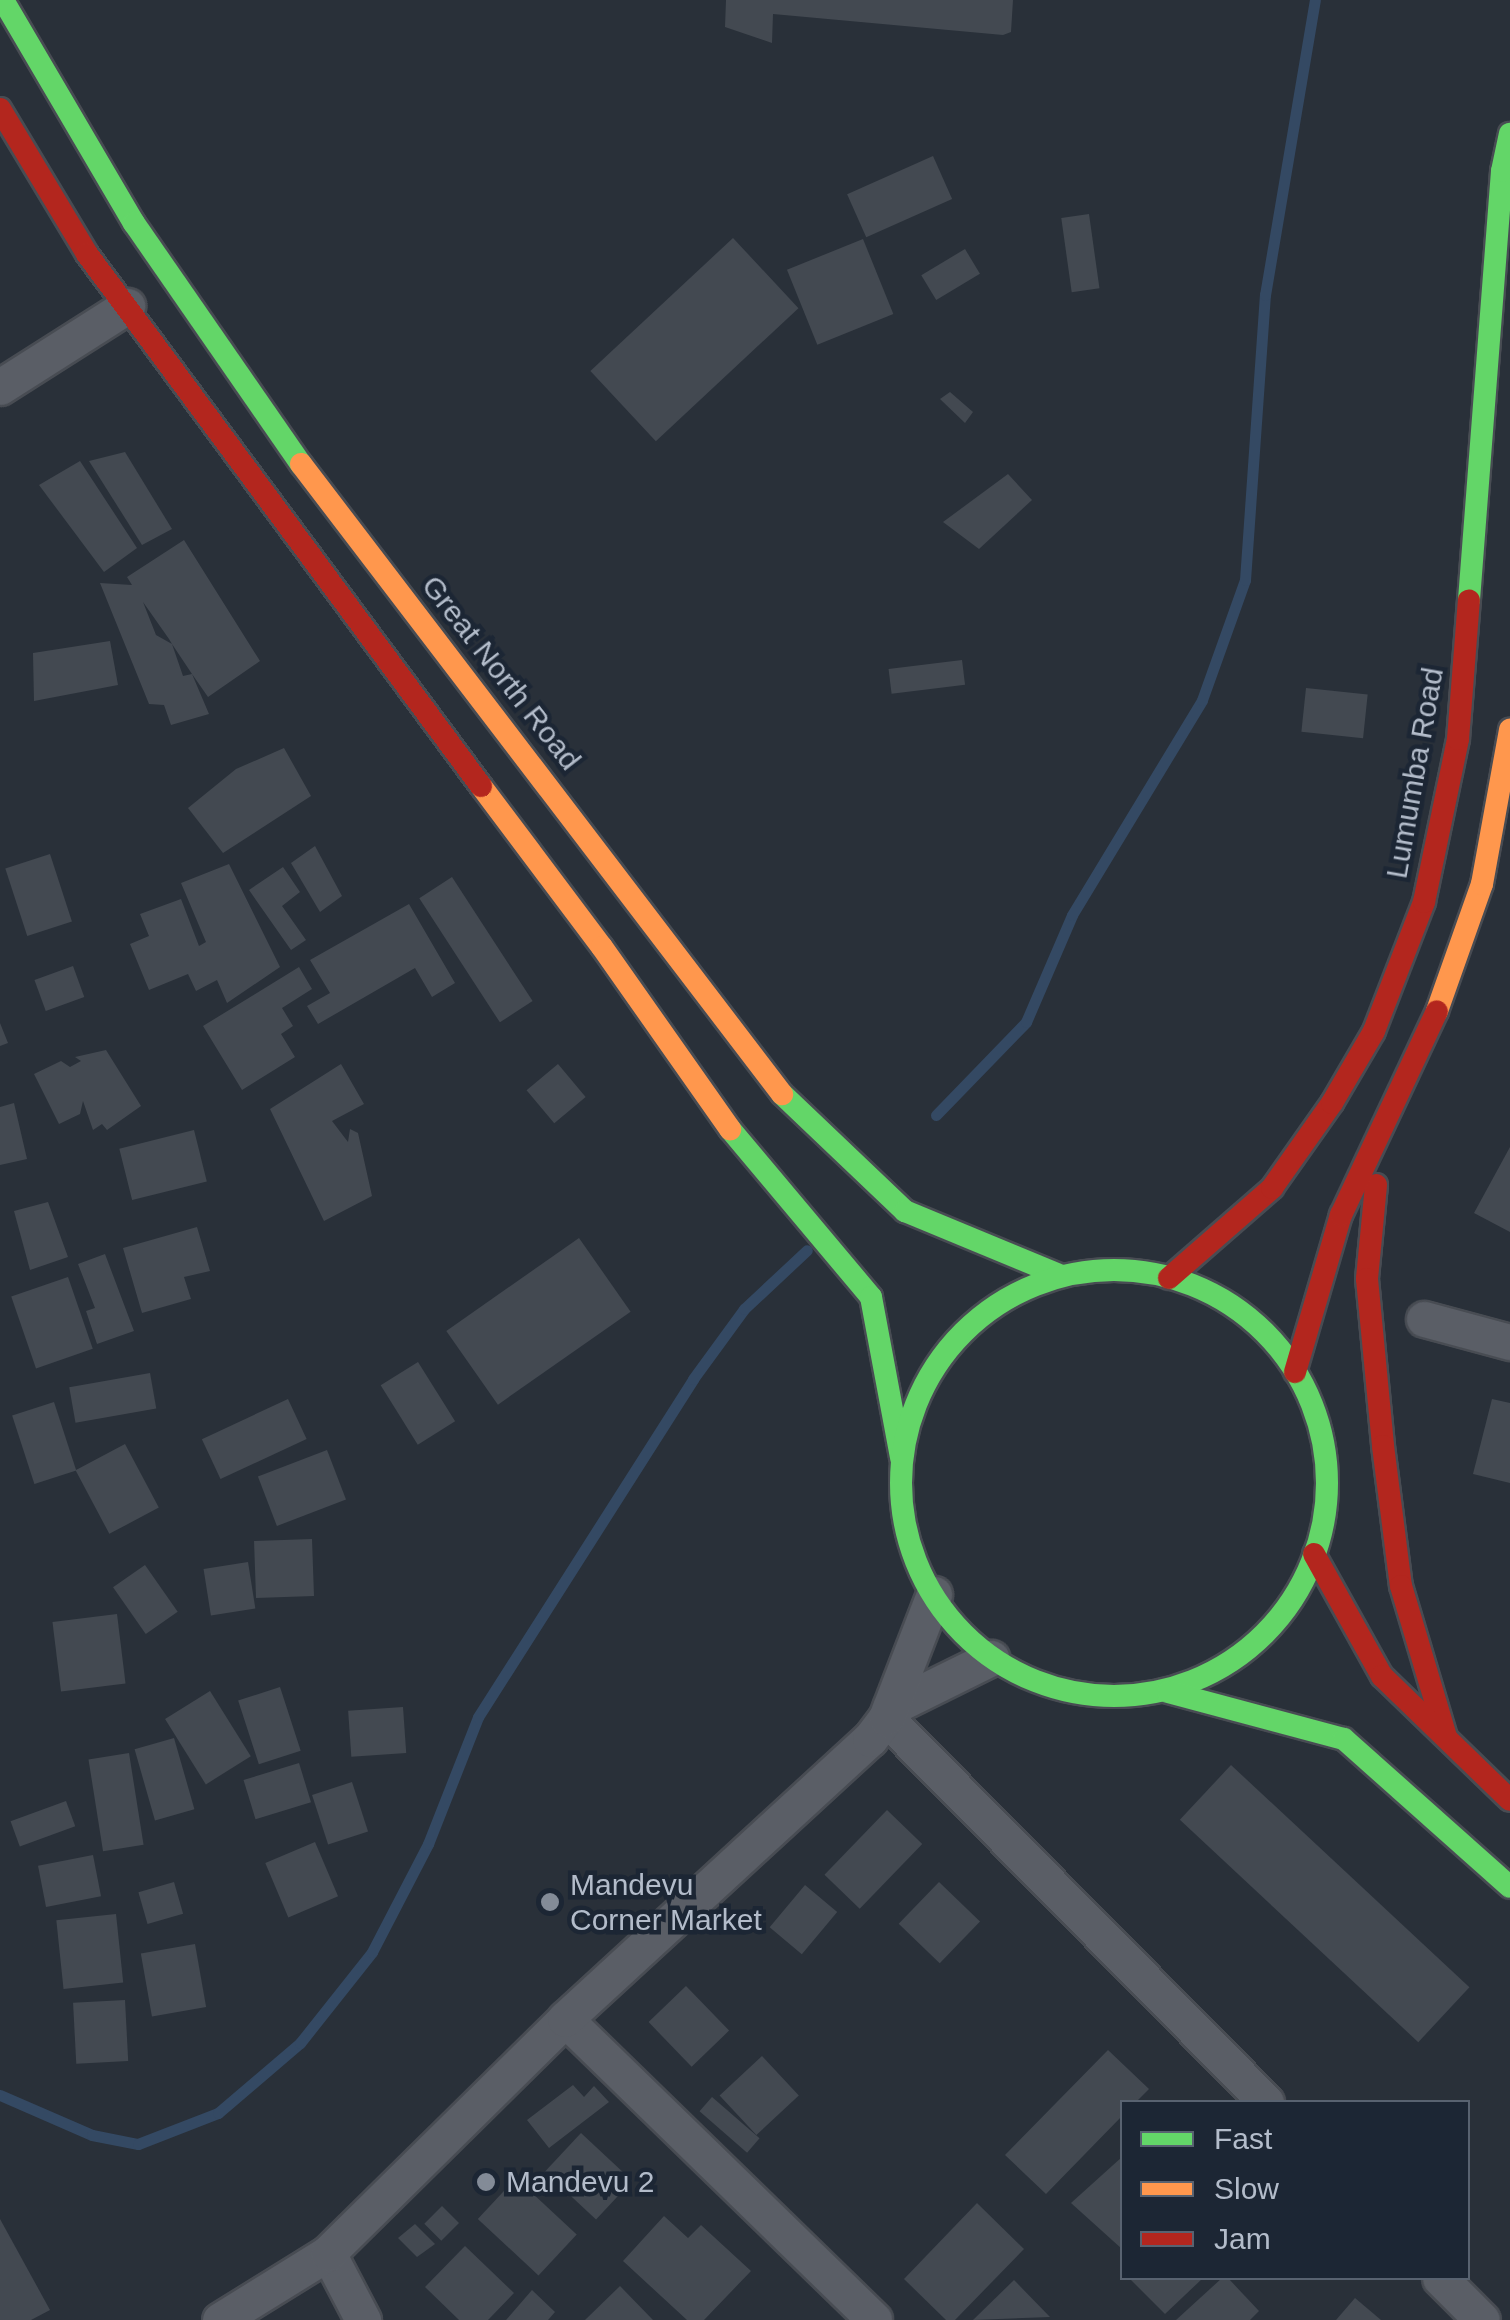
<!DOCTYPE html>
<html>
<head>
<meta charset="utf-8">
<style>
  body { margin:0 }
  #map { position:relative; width:1510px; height:2320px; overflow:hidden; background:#293039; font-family:Helvetica,sans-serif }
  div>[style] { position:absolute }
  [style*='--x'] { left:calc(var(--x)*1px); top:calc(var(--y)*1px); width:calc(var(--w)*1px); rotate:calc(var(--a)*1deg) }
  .stream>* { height:11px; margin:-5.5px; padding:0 5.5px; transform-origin:5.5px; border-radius:5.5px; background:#344963 }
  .building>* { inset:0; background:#434951; transform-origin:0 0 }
  .roads { filter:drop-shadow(2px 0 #484c53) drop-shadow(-2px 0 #484c53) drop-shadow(0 2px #484c53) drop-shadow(0 -2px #484c53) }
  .street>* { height:35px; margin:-17.5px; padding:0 17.5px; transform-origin:17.5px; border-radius:17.5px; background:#5a5e66 }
  .fast>* { height:22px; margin:-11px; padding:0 11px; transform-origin:11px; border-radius:11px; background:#63d668 }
  .fast>.ring { margin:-11px; padding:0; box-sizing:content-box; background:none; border:22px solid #63d668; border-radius:50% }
  .slow>* { height:22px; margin:-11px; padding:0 11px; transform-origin:11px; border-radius:11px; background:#ff974d }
  .jam>* { height:22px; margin:-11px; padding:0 11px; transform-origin:11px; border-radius:11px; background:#b3261e }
  .dots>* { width:28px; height:28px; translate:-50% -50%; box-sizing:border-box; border:5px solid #1c2634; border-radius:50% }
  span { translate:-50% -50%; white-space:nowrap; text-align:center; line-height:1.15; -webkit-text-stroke:9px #1c2634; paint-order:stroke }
  .street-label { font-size:30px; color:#b3bcca }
  .poi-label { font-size:30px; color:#b3bcca }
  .left { translate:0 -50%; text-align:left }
  .legend { position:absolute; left:1120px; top:2100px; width:350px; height:180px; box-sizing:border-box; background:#1c2634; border:2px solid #586270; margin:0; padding:12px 18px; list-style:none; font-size:30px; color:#b3bcca }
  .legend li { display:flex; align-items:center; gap:20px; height:50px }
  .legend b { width:50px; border:2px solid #586270 }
</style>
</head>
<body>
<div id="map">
  <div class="stream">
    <i style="--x:936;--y:1115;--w:129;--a:-45.9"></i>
    <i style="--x:1026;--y:1022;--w:116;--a:-66.7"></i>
    <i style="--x:1072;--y:915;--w:251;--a:-58.8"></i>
    <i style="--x:1202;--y:700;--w:127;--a:-70.3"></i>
    <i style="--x:1245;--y:580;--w:286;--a:-86"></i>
    <i style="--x:1265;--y:295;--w:299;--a:-80.4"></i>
    <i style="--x:0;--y:2095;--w:100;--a:23.5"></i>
    <i style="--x:92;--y:2135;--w:47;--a:11.1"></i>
    <i style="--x:138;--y:2144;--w:86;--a:-21.2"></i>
    <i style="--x:218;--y:2113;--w:108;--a:-40.5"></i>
    <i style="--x:300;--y:2043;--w:116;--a:-51.6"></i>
    <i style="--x:372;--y:1952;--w:122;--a:-62.6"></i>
    <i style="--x:428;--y:1844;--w:136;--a:-68.5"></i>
    <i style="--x:478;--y:1717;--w:401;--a:-57.5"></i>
    <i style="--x:693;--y:1379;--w:87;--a:-53.9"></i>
    <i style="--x:744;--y:1309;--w:86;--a:-43.1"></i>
  </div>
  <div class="building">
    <i style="clip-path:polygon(726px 0,1013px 0,1011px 32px,1003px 35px,773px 14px,772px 43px,725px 27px)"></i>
    <i style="left:933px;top:156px;width:47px;height:94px;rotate:66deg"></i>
    <i style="left:1089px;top:214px;width:75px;height:28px;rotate:82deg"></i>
    <i style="left:733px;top:238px;width:96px;height:195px;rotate:47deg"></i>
    <i style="left:863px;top:239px;width:81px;height:82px;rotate:68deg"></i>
    <i style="left:965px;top:249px;width:29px;height:51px;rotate:59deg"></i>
    <i style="clip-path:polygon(950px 392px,973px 412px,965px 423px,940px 399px)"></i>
    <i style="clip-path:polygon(125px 452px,172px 529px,142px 545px,89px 461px)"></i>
    <i style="clip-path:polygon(80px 461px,137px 548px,104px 572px,39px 485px)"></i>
    <i style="clip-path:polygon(1008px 474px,1032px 500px,979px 549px,943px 522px)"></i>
    <i style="clip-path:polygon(evenodd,184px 540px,260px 661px,208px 697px,192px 674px,209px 714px,171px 725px,164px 705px,149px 704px,100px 583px,132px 585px,127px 577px,184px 540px,143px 602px,169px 639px,172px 644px,156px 635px,143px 602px,184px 540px,172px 644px,192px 674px,183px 676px,172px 644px)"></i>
    <i style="clip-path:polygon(110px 641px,118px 685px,34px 701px,33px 653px)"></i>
    <i style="left:962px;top:660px;width:25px;height:74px;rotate:83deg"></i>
    <i style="left:1306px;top:688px;width:62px;height:44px;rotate:6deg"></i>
    <i style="clip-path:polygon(284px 748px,311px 796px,223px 853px,188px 808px,236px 769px)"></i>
    <i style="clip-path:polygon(315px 846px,342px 896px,320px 912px,291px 863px)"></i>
    <i style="left:50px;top:854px;width:71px;height:47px;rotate:72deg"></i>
    <i style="clip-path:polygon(229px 864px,280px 967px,227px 1003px,217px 980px,196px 991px,188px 974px,149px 990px,130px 944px,149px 936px,140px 914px,181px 899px,199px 946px,206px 942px,181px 883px)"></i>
    <i style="clip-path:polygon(283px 867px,300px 892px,282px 906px,306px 940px,291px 950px,249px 890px)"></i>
    <i style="left:452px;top:877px;width:148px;height:39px;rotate:57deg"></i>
    <i style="clip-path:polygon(409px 904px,455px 983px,432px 997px,415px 968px,318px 1024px,307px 1006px,330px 993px,310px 960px)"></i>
    <i style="left:73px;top:966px;width:33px;height:41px;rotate:70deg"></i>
    <i style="clip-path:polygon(299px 967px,312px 989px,282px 1008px,293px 1026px,281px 1034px,295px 1057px,242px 1090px,203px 1026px)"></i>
    <i style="clip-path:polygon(0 1023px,8px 1043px,0 1046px)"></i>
    <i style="clip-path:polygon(106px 1050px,141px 1106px,107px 1130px,102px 1124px,93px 1130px,83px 1101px,80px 1114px,59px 1124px,34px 1074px,61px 1061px,70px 1067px,81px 1061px,75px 1057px)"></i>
    <i style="clip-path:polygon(341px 1064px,364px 1104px,332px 1121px,348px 1142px,350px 1129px,358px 1133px,372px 1196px,324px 1221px,270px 1109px)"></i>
    <i style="left:558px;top:1064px;width:43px;height:41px;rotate:50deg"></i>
    <i style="clip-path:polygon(14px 1103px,27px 1159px,0 1165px,0 1107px)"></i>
    <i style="left:194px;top:1130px;width:53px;height:77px;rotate:76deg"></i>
    <i style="clip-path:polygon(1510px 1147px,1510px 1232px,1474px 1213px)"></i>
    <i style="clip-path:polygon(48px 1202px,68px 1257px,30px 1270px,14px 1211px)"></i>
    <i style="clip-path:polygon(197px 1227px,210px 1271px,184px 1277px,191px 1299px,142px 1313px,123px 1248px)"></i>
    <i style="left:579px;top:1238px;width:90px;height:162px;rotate:55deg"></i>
    <i style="clip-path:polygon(105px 1254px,134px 1331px,97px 1344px,86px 1311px,95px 1308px,78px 1264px)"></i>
    <i style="left:68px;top:1277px;width:76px;height:60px;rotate:71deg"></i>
    <i style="left:418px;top:1362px;width:70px;height:44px;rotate:58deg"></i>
    <i style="left:150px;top:1373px;width:36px;height:82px;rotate:80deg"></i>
    <i style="left:288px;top:1399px;width:44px;height:95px;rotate:65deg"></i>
    <i style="clip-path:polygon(1492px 1399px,1510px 1403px,1510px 1483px,1473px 1474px)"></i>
    <i style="left:54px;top:1402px;width:72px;height:44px;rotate:72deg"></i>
    <i style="left:125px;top:1444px;width:72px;height:56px;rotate:62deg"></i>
    <i style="left:327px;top:1450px;width:53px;height:74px;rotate:69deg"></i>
    <i style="left:312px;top:1539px;width:57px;height:58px;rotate:88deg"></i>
    <i style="left:248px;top:1562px;width:47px;height:45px;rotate:81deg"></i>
    <i style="left:145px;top:1565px;width:57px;height:39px;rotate:55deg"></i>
    <i style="left:117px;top:1614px;width:70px;height:65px;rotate:83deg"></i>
    <i style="left:280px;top:1687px;width:67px;height:44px;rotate:72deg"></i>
    <i style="left:210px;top:1691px;width:77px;height:53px;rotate:58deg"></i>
    <i style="left:403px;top:1707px;width:46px;height:55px;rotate:86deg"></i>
    <i style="left:174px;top:1738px;width:74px;height:41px;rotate:74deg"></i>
    <i style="left:129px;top:1753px;width:93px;height:41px;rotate:81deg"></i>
    <i style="left:299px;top:1763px;width:41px;height:58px;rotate:73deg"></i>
    <i style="left:1231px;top:1765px;width:326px;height:75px;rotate:43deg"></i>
    <i style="left:352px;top:1782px;width:52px;height:42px;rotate:72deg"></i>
    <i style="left:66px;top:1801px;width:27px;height:59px;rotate:70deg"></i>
    <i style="left:887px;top:1810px;width:49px;height:90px;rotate:44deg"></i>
    <i style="left:315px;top:1842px;width:59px;height:54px;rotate:67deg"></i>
    <i style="left:93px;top:1855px;width:42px;height:56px;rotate:79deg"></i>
    <i style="left:174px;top:1882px;width:33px;height:37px;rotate:74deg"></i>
    <i style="left:939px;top:1882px;width:57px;height:58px;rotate:44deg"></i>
    <i style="left:805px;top:1885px;width:42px;height:55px;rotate:40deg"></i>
    <i style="left:116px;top:1914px;width:69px;height:60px;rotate:84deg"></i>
    <i style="left:195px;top:1944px;width:64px;height:55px;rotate:80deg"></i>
    <i style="left:686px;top:1986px;width:62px;height:52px;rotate:46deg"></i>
    <i style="left:125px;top:2000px;width:61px;height:52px;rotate:87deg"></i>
    <i style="clip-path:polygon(1108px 2050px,1149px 2089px,1136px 2102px,1122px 2102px,1122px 2116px,1046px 2194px,1005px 2155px)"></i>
    <i style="left:762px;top:2056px;width:54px;height:58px;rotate:47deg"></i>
    <i style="clip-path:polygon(573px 2085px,584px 2097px,594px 2086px,609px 2102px,549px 2148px,527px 2120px)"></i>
    <i style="left:712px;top:2097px;width:63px;height:19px;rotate:41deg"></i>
    <i style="left:581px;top:2133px;width:70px;height:53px;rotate:43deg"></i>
    <i style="clip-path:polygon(1122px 2157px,1122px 2249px,1071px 2203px)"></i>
    <i style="left:516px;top:2178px;width:83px;height:56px;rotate:43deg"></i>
    <i style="clip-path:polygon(977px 2203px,1024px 2249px,955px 2320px,946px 2320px,904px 2279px)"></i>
    <i style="left:442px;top:2206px;width:24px;height:25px;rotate:45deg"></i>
    <i style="clip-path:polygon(664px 2216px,688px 2238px,701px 2225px,751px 2271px,704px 2320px,687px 2320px,623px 2261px)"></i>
    <i style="clip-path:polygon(0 2219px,50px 2310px,31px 2320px,0 2320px)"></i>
    <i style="clip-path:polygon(415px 2224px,435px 2244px,417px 2257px,398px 2238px)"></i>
    <i style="clip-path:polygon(465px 2246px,514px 2293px,488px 2320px,459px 2320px,425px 2287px)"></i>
    <i style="clip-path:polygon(1129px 2278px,1203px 2278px,1165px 2314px)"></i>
    <i style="clip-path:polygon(1222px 2278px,1228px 2278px,1259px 2311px,1250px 2320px,1176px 2320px)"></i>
    <i style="clip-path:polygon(1014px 2280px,1050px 2317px,973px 2320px)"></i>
    <i style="clip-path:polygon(620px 2286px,653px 2320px,585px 2320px)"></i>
    <i style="clip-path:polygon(532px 2290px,555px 2312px,548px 2320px,506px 2320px)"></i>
    <i style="clip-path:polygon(1355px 2298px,1381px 2320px,1336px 2320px)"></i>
  </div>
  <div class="roads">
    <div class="street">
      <i style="--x:0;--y:387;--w:151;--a:-32.5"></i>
      <i style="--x:1424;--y:1319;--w:89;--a:15"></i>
      <i style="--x:890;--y:1708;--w:113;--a:-26.3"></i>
      <i style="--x:886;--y:1718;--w:540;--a:45.3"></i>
      <i style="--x:565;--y:2019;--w:431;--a:44.2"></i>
      <i style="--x:328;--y:2253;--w:76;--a:62.4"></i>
      <i style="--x:1440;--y:2278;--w:59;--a:45"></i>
      <i style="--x:220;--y:2320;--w:127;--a:-31.8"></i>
      <i style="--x:328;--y:2253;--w:333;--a:-44.6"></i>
      <i style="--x:565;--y:2019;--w:414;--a:-42.6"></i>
      <i style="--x:870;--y:1739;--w:26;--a:-53"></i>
      <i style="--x:886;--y:1718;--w:133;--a:-68.8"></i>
    </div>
    <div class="fast">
      <i style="--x:3;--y:0;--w:259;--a:59.6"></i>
      <i style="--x:134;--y:223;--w:293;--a:55.3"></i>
      <i style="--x:1469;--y:600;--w:430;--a:-85.6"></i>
      <i style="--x:1502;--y:171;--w:38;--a:-78"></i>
      <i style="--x:782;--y:1094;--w:170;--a:43.6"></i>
      <i style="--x:905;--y:1211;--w:165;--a:22.5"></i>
      <i style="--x:730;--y:1129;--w:219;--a:50"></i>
      <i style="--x:871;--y:1297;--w:164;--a:79.4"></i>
      <i class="ring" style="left:901px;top:1270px;width:404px;height:404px"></i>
      <i style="--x:1168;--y:1692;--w:182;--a:15"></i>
      <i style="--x:1344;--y:1739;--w:222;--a:41.7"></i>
    </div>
    <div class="slow">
      <i style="--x:301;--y:464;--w:793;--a:52.64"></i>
      <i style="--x:481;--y:786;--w:201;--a:53.1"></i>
      <i style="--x:602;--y:947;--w:223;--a:54.9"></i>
      <i style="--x:1437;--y:1011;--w:135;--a:-70.5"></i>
      <i style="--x:1482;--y:884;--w:157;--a:-79.7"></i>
    </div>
    <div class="jam">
      <i style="--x:0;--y:109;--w:169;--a:59"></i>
      <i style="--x:87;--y:254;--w:662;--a:53.48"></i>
      <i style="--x:1376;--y:1185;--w:94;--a:95.5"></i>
      <i style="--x:1367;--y:1279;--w:168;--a:84.5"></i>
      <i style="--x:1383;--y:1446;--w:141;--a:82.7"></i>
      <i style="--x:1401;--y:1586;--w:158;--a:73.4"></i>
      <i style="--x:1169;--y:1278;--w:137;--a:-41.1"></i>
      <i style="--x:1272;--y:1188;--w:104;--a:-54.8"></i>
      <i style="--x:1332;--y:1103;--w:83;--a:-59.7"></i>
      <i style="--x:1374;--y:1031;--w:138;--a:-68.8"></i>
      <i style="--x:1424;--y:902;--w:167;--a:-78.2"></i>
      <i style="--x:1458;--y:739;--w:139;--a:-85.5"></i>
      <i style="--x:1295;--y:1372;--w:164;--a:-73.7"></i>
      <i style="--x:1341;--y:1215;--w:225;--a:-64.8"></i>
      <i style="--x:1314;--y:1554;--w:140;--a:60.9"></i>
      <i style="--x:1382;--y:1676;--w:178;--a:44.1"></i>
    </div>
  </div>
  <div class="dots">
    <i style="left:550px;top:1902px;background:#838b97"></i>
    <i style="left:486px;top:2182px;background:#838b97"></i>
  </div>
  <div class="street-label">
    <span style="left:501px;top:673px;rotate:52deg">Great North Road</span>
    <span style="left:1415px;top:773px;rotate:-80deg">Lumumba Road</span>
  </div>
  <div class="poi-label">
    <span class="left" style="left:570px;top:1902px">Mandevu<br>Corner Market</span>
    <span class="left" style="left:506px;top:2182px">Mandevu 2</span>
  </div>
  <ul class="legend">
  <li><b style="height:12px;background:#63d668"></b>Fast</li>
  <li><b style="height:12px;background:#ff974d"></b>Slow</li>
  <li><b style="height:12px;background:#b3261e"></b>Jam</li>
  </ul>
</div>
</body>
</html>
